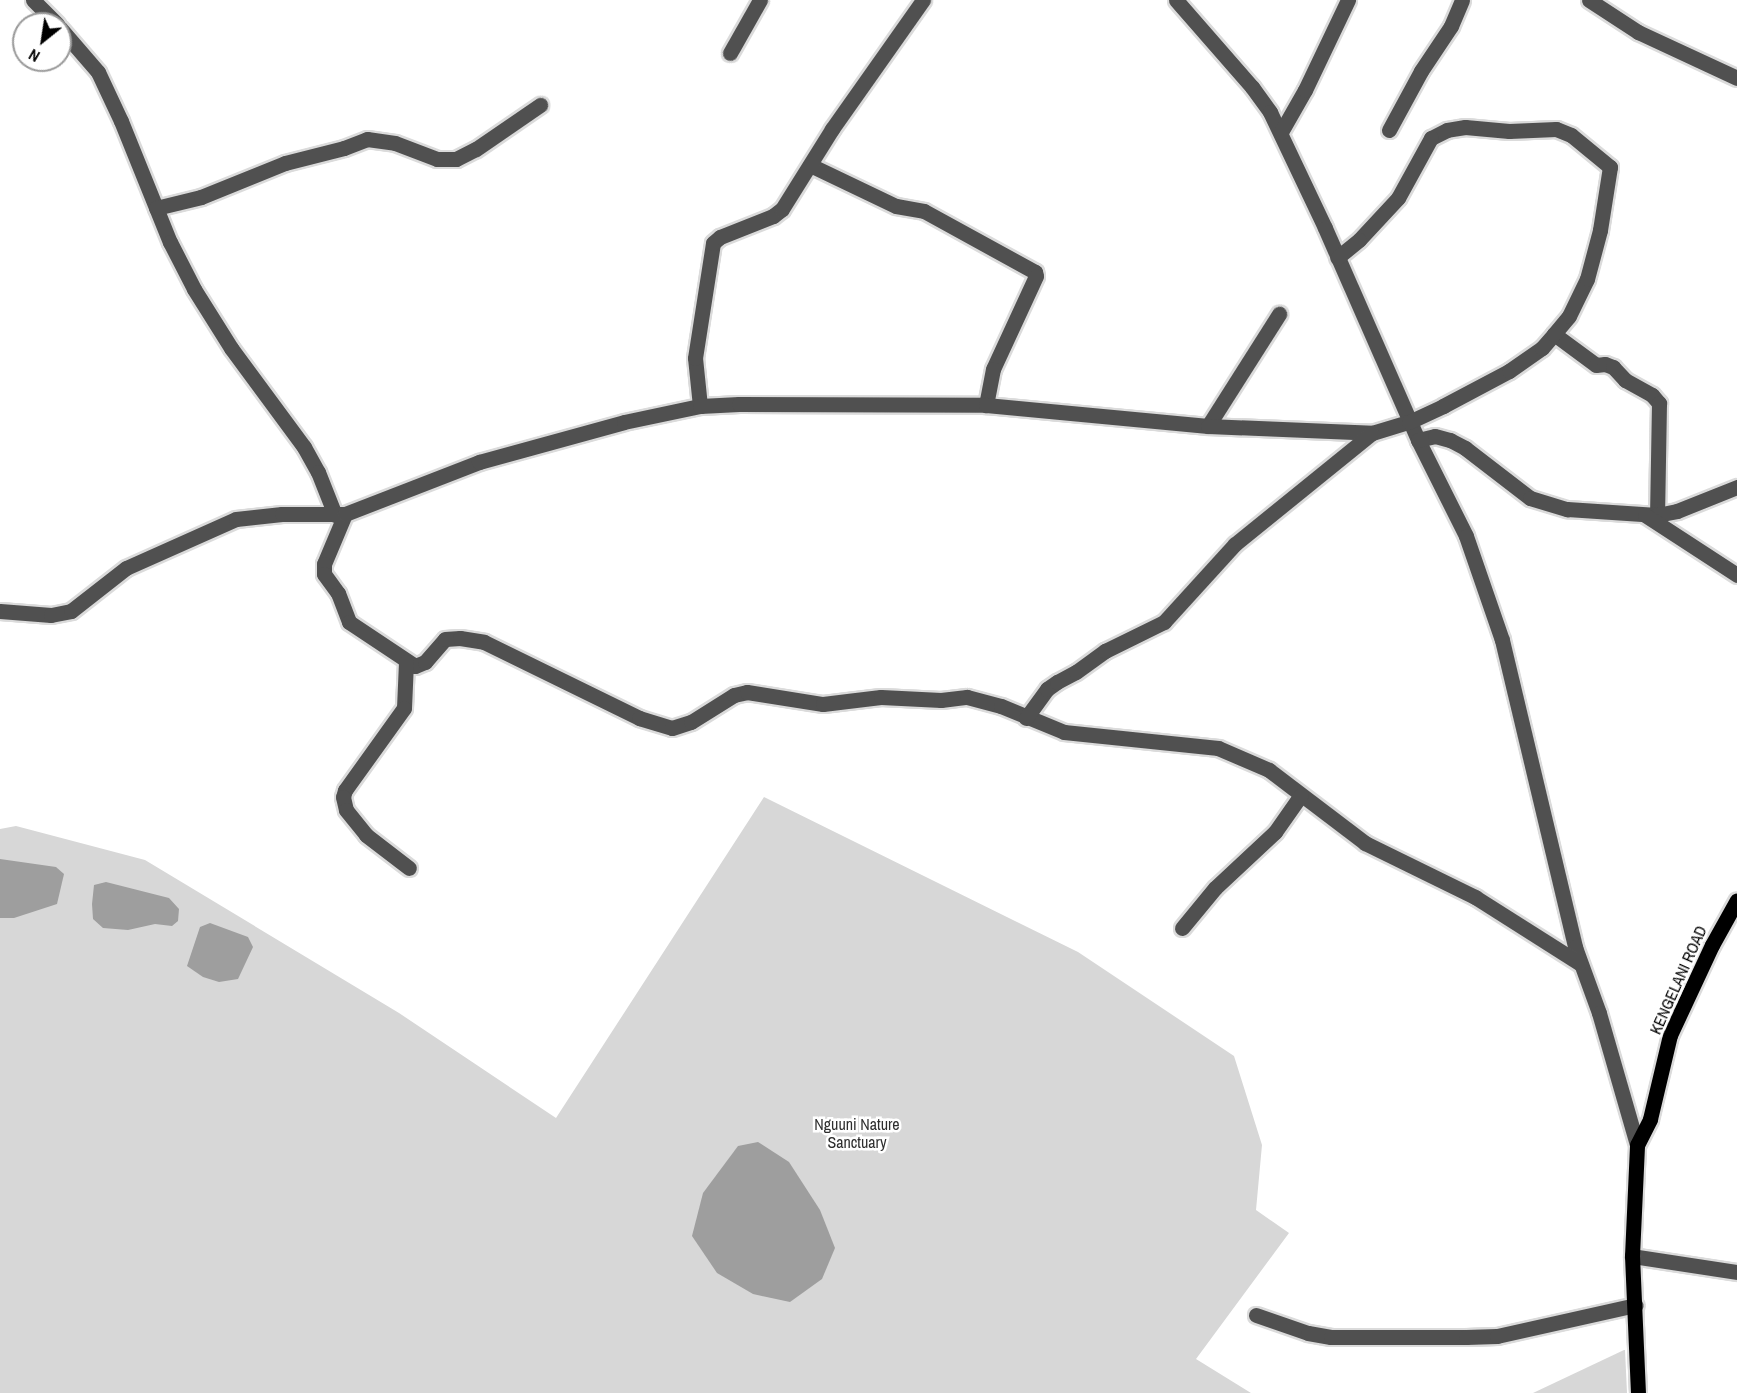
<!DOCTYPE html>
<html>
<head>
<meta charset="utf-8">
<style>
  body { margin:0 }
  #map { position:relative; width:1737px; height:1393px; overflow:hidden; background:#fff; font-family:"Archivo Narrow",sans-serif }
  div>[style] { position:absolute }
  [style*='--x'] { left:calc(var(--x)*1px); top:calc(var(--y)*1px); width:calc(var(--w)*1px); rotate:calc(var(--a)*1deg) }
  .green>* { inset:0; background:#d7d7d7 }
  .water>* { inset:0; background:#9e9e9e }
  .roads { filter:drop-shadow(2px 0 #dbdbdb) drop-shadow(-2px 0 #dbdbdb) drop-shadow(0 2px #dbdbdb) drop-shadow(0 -2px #dbdbdb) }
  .minor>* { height:15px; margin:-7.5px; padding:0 7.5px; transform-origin:7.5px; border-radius:7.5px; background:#505050 }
  .major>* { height:15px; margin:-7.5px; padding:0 7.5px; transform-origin:7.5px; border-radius:7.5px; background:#000 }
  span { translate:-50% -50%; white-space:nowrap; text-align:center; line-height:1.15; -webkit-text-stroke:5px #fff; paint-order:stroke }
  .street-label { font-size:16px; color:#000 }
  .park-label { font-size:16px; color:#2e2e2e }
  .north { position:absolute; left:12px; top:12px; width:60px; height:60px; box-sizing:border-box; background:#fff; border:2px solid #999; border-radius:50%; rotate:210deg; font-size:16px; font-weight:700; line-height:24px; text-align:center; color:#000 }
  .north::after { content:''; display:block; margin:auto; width:21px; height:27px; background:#000; clip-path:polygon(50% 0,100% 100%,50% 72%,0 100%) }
</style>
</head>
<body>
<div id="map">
  <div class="green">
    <i style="clip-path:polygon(764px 797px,1078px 952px,1234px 1056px,1262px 1145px,1256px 1210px,1289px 1233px,1196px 1359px,1251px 1393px,0 1393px,0 829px,16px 826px,145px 860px,399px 1013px,556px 1118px)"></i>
    <i style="clip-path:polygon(1625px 1350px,1627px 1393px,1533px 1393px,1624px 1350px)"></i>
  </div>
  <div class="water">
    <i style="clip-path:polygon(0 859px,56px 867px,64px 874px,57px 904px,14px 918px,0 918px)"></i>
    <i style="clip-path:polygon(106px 882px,169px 898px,179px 909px,178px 921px,172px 926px,155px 924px,128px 930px,103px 928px,93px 919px,92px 904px,94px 885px)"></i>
    <i style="clip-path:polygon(210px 923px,248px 937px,253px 947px,238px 979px,219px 982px,203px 977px,187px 966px,200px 927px)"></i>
    <i style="clip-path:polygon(758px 1142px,789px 1162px,820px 1210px,835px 1248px,822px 1279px,790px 1302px,753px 1294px,717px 1273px,692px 1236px,703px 1193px,738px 1146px)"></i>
  </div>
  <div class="roads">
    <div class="minor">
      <i style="--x:33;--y:0;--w:34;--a:45"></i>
      <i style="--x:1176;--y:0;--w:116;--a:48.9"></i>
      <i style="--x:1252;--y:87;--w:31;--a:54"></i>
      <i style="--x:1270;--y:112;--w:128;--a:64.6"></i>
      <i style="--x:1325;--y:228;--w:232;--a:66.3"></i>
      <i style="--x:1418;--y:440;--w:107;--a:63.4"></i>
      <i style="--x:1466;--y:536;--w:110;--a:70.9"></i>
      <i style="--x:1502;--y:640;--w:316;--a:76.6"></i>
      <i style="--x:1575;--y:947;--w:70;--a:70"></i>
      <i style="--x:1599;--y:1013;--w:137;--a:73.9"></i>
      <i style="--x:1589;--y:0;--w:59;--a:33.1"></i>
      <i style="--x:1638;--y:32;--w:109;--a:24.9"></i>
      <i style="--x:60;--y:28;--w:58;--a:49.2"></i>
      <i style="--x:98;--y:72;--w:54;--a:64.9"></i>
      <i style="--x:121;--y:121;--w:131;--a:68"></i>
      <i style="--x:170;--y:242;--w:53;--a:62.9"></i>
      <i style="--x:194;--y:289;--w:70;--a:57.9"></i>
      <i style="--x:231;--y:348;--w:123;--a:53.6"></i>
      <i style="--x:304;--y:447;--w:29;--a:61"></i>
      <i style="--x:318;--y:472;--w:46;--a:68.4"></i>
      <i style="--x:730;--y:53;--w:61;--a:-60.5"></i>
      <i style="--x:1389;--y:130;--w:67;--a:-61.5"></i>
      <i style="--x:1421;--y:71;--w:54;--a:-56.3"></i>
      <i style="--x:1451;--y:26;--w:28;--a:-67"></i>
      <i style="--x:1281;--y:132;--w:48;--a:-60.3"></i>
      <i style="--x:1305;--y:90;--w:100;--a:-64.5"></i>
      <i style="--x:810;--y:165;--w:95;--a:25.5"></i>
      <i style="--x:896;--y:206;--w:28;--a:10"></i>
      <i style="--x:924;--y:211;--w:127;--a:28.8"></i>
      <i style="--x:1035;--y:272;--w:4;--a:76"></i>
      <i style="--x:1036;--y:276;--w:102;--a:114.8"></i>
      <i style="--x:993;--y:369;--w:37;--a:101"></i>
      <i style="--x:156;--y:208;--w:46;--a:-13.7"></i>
      <i style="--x:201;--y:197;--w:91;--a:-22"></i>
      <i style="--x:285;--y:163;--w:61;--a:-14.3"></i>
      <i style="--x:344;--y:148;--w:25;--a:-21"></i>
      <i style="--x:367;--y:139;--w:28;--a:8"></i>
      <i style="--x:395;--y:143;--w:45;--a:20.9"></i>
      <i style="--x:437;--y:159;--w:19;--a:0"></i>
      <i style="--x:456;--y:159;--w:22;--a:-27"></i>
      <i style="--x:476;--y:149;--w:78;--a:-34.5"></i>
      <i style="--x:1554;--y:334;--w:52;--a:36.4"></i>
      <i style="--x:1596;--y:365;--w:9;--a:-6"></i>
      <i style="--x:1605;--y:364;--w:9;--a:21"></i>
      <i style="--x:1613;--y:367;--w:18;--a:47"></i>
      <i style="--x:1625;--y:380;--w:31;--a:29"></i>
      <i style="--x:1652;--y:395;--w:11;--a:49"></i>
      <i style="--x:1659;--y:403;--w:112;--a:91"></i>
      <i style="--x:700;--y:406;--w:48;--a:-95.9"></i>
      <i style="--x:695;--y:358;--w:116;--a:-81.1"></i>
      <i style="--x:713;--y:243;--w:9;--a:-41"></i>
      <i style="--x:720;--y:237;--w:57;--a:-21.6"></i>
      <i style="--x:773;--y:216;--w:11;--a:-38"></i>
      <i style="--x:782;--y:209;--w:94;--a:-58"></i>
      <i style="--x:832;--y:129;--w:158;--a:-54.8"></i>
      <i style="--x:1208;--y:426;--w:133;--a:-57.6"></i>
      <i style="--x:1418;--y:440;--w:17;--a:-13"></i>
      <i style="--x:1435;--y:436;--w:16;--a:15"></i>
      <i style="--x:1450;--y:440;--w:17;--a:28"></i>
      <i style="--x:1465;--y:448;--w:82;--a:37.6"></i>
      <i style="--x:1530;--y:498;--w:39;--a:17"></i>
      <i style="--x:1567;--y:509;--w:90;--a:3.8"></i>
      <i style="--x:1657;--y:515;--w:20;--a:-11"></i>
      <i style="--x:1677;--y:511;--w:65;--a:-21.8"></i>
      <i style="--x:345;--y:514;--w:54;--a:112.8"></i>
      <i style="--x:324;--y:564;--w:10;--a:90"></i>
      <i style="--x:324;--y:574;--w:24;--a:54"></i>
      <i style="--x:338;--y:593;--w:31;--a:69"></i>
      <i style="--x:349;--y:622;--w:79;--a:33.7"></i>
      <i style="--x:415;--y:666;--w:11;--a:-22"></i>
      <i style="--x:425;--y:662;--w:30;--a:-49"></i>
      <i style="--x:445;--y:639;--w:15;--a:-4"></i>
      <i style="--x:460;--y:638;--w:24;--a:9"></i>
      <i style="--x:484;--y:642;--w:173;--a:26.1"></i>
      <i style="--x:639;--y:718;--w:34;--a:17"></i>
      <i style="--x:672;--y:728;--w:20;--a:-18"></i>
      <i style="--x:691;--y:722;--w:51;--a:-32.1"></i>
      <i style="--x:734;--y:695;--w:13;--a:-13"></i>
      <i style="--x:747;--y:692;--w:77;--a:9"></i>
      <i style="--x:823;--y:704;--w:58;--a:-6.9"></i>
      <i style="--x:881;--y:697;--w:60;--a:2.9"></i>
      <i style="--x:941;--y:700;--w:26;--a:-7"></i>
      <i style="--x:967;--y:697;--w:35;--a:15"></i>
      <i style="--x:1001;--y:706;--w:68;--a:22.4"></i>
      <i style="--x:1064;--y:732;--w:155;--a:5.9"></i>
      <i style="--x:1218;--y:748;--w:56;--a:23.3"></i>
      <i style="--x:1269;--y:770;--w:121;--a:37.2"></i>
      <i style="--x:1365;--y:843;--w:123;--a:26.1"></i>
      <i style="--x:1475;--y:897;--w:123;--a:32.4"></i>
      <i style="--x:1645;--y:515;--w:110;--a:33.1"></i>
      <i style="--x:0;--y:611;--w:51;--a:4.5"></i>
      <i style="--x:51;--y:615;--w:20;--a:-11"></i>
      <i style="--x:71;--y:611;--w:70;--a:-38"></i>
      <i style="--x:126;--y:568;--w:120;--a:-24"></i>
      <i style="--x:236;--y:519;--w:46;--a:-6.2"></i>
      <i style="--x:282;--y:514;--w:63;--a:0"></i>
      <i style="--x:345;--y:514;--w:144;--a:-21.2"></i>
      <i style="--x:479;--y:462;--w:150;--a:-15.4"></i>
      <i style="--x:624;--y:422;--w:78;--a:-11.9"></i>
      <i style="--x:700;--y:406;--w:39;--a:-3"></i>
      <i style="--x:739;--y:404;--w:247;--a:0.2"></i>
      <i style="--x:986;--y:405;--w:223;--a:5.4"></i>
      <i style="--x:1208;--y:426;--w:164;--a:2.4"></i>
      <i style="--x:1372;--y:433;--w:39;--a:-17"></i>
      <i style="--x:1409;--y:422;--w:38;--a:-25"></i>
      <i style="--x:1443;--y:406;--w:75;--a:-27.9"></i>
      <i style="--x:1509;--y:371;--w:40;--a:-34.9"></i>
      <i style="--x:1542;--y:348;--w:18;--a:-49"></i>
      <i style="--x:1554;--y:334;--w:23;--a:-50"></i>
      <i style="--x:1569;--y:316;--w:41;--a:-64.1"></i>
      <i style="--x:1587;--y:279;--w:51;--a:-75.1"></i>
      <i style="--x:1600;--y:230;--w:64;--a:-81"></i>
      <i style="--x:1610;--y:167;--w:50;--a:-140.6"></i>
      <i style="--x:1571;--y:135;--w:16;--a:-158"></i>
      <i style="--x:1556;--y:129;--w:47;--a:177.6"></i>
      <i style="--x:1509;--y:131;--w:44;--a:-174.8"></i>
      <i style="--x:1465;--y:127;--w:18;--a:171"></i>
      <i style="--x:1447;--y:130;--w:18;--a:153"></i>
      <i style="--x:1431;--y:138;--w:68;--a:118.8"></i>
      <i style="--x:1398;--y:198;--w:57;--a:132.9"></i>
      <i style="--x:1359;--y:240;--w:28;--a:141"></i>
      <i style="--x:406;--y:662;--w:46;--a:92.5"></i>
      <i style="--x:404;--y:708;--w:101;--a:125.7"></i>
      <i style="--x:345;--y:790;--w:7;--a:106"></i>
      <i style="--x:343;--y:797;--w:13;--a:77"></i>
      <i style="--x:346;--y:810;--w:32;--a:51"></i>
      <i style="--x:366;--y:835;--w:54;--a:37.5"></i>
      <i style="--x:1026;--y:718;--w:36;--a:-54"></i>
      <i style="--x:1047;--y:689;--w:12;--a:-35"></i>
      <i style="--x:1057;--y:682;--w:21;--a:-28"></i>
      <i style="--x:1076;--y:672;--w:36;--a:-36"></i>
      <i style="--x:1105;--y:651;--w:66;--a:-26.2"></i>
      <i style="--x:1164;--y:622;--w:105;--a:-47.7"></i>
      <i style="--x:1235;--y:544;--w:176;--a:-39"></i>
      <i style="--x:1182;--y:928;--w:52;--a:-50.5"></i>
      <i style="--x:1215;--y:888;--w:82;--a:-43"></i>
      <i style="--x:1275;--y:832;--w:45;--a:-54.9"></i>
      <i style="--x:1632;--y:1256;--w:106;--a:8.7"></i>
      <i style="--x:1256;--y:1315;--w:55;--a:19.1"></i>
      <i style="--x:1308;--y:1333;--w:23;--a:10"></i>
      <i style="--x:1331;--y:1337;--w:135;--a:0"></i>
      <i style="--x:1466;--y:1337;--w:31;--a:-2"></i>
      <i style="--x:1497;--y:1336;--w:142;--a:-12.6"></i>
    </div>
    <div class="major">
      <i style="--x:1638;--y:1393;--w:137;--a:-92.5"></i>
      <i style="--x:1632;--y:1256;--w:111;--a:-87.4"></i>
      <i style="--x:1637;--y:1145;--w:29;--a:-63"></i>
      <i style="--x:1650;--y:1119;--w:86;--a:-76.6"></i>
      <i style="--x:1670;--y:1035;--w:99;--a:-65"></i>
      <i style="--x:1712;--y:945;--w:51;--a:-60.9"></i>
    </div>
  </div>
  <div class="street-label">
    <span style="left:1678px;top:980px;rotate:-66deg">KENGELANI ROAD</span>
  </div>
  <div class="park-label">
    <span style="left:857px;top:1133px">Nguuni Nature<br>Sanctuary</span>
  </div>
  <div class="north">N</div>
</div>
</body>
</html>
